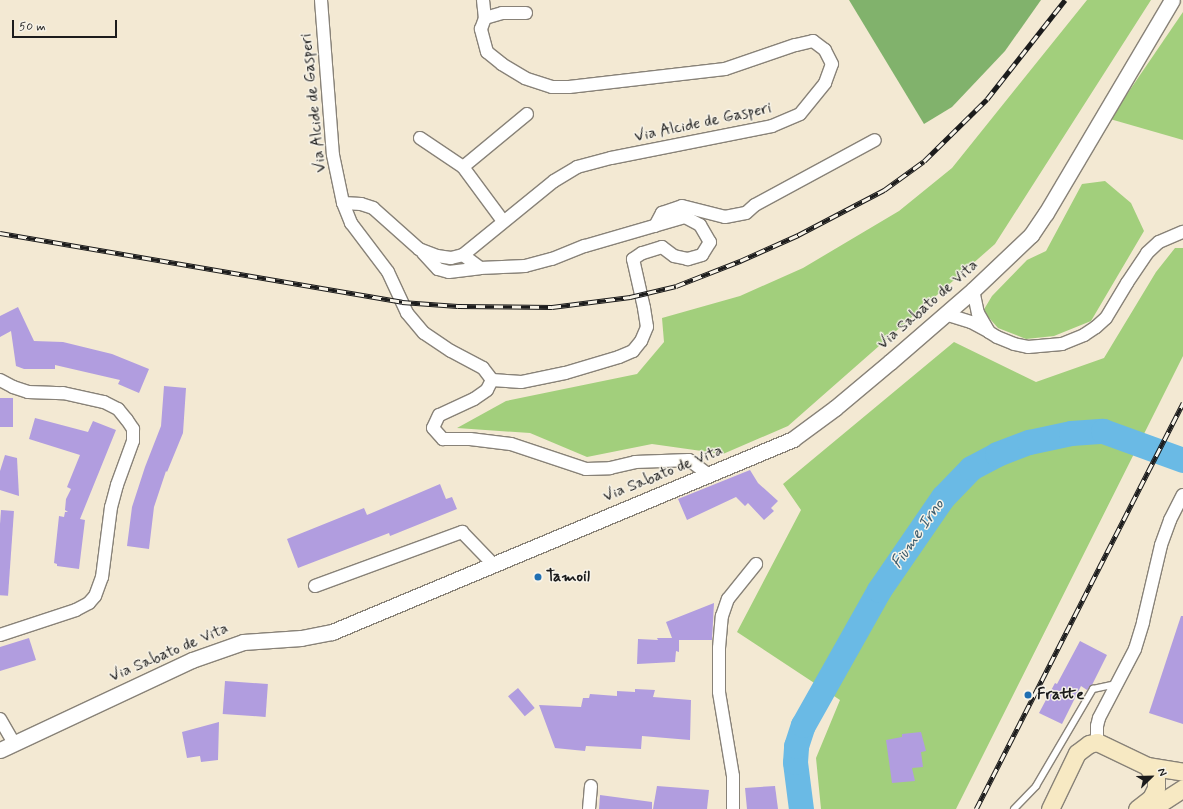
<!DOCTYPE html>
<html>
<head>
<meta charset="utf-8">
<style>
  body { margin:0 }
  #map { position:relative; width:1183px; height:809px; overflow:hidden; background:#f3e9d3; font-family:Mynerve,sans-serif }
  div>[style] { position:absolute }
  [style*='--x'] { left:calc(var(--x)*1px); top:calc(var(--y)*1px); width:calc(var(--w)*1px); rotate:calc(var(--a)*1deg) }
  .green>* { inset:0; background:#a2cf7c }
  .forest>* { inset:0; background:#81b26c }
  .river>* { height:25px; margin:-12.5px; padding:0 12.5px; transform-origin:12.5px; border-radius:12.5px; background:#6abae5 }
  .building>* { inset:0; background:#b19ddf; transform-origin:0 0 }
  .roads { filter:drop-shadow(1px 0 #888278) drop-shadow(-1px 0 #888278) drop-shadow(0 1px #888278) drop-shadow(0 -1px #888278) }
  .service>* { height:6px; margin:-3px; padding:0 3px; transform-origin:3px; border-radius:3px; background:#fff }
  .minor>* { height:12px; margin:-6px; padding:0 6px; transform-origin:6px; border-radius:6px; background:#fff }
  .tertiary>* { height:15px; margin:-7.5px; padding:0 7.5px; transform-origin:7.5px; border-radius:7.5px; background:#fff }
  .secondary>* { height:17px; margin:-8.5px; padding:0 8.5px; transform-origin:8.5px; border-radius:8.5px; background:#f7e9c3 }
  .rail>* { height:4.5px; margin-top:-2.25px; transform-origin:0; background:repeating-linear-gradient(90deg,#f7f3e8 0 9px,#1c1c1c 0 18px); box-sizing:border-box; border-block:1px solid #1c1c1c }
  .dots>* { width:11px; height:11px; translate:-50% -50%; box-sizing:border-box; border:2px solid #f7f3e8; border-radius:50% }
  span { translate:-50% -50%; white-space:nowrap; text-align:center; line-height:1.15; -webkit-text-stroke:3px #f7f3e8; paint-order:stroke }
  .street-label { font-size:16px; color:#1c1c1c }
  .poi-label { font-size:16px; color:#1c1c1c; font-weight:700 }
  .left { translate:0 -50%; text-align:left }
  .water-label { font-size:17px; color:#3b5b6c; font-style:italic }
  .north { position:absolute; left:1131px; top:757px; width:40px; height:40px; -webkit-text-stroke:3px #f7f3e8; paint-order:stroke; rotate:67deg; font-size:11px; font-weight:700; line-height:16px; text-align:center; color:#1c1c1c }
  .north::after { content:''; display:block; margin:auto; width:14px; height:18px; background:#1c1c1c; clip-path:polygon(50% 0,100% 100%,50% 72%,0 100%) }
  .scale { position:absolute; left:12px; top:20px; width:105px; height:18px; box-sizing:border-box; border:2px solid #1c1c1c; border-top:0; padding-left:5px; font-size:12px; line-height:14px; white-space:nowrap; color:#1c1c1c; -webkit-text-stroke:3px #f7f3e8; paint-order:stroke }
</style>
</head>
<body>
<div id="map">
  <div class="green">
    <i style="clip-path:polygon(1087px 0,1151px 0,995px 244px,788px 426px,723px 454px,652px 444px,587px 457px,530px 433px,457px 428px,506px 401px,637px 374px,664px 342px,662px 318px,740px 296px,803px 268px,899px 211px,952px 168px)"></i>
    <i style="clip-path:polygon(1183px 12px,1183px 140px,1110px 119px)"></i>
    <i style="clip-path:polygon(1105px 181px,1131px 203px,1144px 231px,1091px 321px,1054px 336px,1026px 339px,998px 328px,983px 311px,992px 296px,1027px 260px,1046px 251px,1082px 184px)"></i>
    <i style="clip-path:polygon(1175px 248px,1183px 248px,1183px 356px,956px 809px,821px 809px,816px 758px,840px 700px,737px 632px,801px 510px,783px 484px,954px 342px,1036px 382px,1104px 358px,1156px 272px)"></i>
  </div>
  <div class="forest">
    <i style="clip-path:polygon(849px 0,1041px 0,1005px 51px,952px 107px,924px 124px)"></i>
  </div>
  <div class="river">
    <i style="--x:801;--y:809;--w:47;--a:-97.3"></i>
    <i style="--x:795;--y:762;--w:16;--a:-86"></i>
    <i style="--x:796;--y:746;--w:22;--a:-72"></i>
    <i style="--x:803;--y:725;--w:155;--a:-60.6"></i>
    <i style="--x:879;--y:590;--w:113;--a:-55.5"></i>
    <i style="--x:943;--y:497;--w:40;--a:-46"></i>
    <i style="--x:971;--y:468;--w:30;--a:-28"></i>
    <i style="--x:997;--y:454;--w:34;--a:-21"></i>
    <i style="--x:1029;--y:442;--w:43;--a:-12.1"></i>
    <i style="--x:1071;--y:433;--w:32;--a:-4"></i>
    <i style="--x:1103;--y:431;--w:85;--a:19.9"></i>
  </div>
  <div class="building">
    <i style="clip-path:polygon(18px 307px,34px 341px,63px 342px,112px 354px,149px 369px,139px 393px,118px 384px,120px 380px,55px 365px,55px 369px,24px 369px,16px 366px,11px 331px,0 337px,0 316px)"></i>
    <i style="clip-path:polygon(164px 386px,186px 388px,183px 433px,167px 472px,166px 471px,154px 507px,149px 549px,127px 546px,132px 507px,145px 467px,161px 426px)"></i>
    <i style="left:0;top:398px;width:13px;height:29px"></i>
    <i style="clip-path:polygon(35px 418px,88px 432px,93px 421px,116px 430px,80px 519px,85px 520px,79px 569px,57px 566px,57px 564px,54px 563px,59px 516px,64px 517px,65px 512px,68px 512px,65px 510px,66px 499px,71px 489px,67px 487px,80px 455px,29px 439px)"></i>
    <i style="clip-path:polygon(5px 455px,17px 458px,19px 496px,0 490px,0 471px)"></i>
    <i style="clip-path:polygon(750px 470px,758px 483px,778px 501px,771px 508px,774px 511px,764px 520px,748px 503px,745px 506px,736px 497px,687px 520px,678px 499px)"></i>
    <i style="clip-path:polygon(440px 484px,446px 499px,452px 497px,457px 509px,390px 536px,389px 533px,298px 568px,287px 539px,364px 508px,367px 515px)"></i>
    <i style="left:1px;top:510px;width:13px;height:85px;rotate:4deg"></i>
    <i style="clip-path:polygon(714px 603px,712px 640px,679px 640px,679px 652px,676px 651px,675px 662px,637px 664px,638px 639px,658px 640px,657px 638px,672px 638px,666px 622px)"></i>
    <i style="clip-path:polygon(1181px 616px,1183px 616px,1183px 724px,1149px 713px)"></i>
    <i style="clip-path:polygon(29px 638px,36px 660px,0 671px,0 647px)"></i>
    <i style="clip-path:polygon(1080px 641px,1107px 655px,1092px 685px,1087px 690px,1081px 686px,1062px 724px,1039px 713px,1055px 683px,1057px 684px)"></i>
    <i style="left:225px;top:681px;width:43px;height:33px;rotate:4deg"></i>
    <i style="left:518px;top:688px;width:26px;height:13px;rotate:50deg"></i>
    <i style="clip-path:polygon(635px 689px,655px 690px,653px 697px,691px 700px,690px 740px,642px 736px,641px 749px,586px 746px,585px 751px,555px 748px,539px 705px,581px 707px,583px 698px,589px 698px,590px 694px,617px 696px,617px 691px,635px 692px)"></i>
    <i style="clip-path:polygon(219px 722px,218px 760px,201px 762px,200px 756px,187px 758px,182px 732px)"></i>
    <i style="clip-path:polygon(921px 732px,926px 751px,921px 752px,923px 767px,912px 768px,915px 781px,892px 783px,886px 740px,902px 737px,902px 734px)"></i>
    <i style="clip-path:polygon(657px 786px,709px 790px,707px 809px,653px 809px)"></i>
    <i style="clip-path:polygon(775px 786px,778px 809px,747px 809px,745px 788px)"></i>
    <i style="clip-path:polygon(600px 795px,652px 802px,652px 809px,599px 809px)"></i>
  </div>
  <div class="roads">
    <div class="service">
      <i style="--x:1014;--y:809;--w:32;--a:-46"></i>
      <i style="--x:1036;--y:786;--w:113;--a:-59.6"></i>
      <i style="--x:1093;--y:689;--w:25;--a:-12"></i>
    </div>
    <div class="minor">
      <i style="--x:321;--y:0;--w:155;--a:85.6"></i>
      <i style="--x:333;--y:155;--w:49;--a:78.2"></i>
      <i style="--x:343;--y:203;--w:22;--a:68"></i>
      <i style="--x:351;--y:223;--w:61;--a:52.9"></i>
      <i style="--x:388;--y:272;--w:45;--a:65.1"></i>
      <i style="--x:407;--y:313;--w:26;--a:50"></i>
      <i style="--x:424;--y:333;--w:32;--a:34"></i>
      <i style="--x:451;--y:351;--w:36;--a:28"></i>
      <i style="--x:483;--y:368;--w:15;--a:53"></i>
      <i style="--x:492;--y:380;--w:11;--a:117"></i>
      <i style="--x:487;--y:390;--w:16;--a:145"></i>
      <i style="--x:474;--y:399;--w:38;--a:155"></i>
      <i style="--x:439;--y:415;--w:14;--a:115"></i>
      <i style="--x:433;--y:428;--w:15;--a:48"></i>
      <i style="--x:443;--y:439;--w:27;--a:0"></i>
      <i style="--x:470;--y:439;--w:41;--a:7"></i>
      <i style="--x:511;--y:444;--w:79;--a:18.4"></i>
      <i style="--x:586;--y:469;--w:24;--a:-2"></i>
      <i style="--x:610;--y:468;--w:26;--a:-13"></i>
      <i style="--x:635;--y:462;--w:54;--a:-2.1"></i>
      <i style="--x:689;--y:460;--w:25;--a:37"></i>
      <i style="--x:483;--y:0;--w:18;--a:84"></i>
      <i style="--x:420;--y:138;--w:52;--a:34"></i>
      <i style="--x:463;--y:167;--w:67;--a:53.5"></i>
      <i style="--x:463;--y:167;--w:83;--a:-39.6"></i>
      <i style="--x:343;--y:203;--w:18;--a:3"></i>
      <i style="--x:361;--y:204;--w:13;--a:18"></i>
      <i style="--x:373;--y:208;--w:62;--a:41.7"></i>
      <i style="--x:419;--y:249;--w:19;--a:21"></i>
      <i style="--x:437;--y:256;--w:14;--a:8"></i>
      <i style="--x:451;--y:258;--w:12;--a:-14"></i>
      <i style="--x:463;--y:255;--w:117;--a:-39.1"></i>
      <i style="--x:554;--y:181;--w:27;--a:-31"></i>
      <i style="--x:577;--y:167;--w:35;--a:-15"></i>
      <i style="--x:611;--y:158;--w:164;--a:-11.2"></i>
      <i style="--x:772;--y:126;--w:30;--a:-23"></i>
      <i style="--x:800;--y:114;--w:40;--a:-51"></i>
      <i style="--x:825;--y:83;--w:20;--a:-70"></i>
      <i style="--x:832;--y:64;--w:16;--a:-117"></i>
      <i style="--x:825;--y:50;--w:15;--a:-143"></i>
      <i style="--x:813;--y:41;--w:18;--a:167"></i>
      <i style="--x:795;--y:45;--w:74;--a:161.1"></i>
      <i style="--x:725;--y:69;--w:157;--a:173.4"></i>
      <i style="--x:569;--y:87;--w:17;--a:180"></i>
      <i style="--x:552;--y:87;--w:28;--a:-162"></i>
      <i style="--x:525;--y:78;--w:27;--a:-149"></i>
      <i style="--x:502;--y:64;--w:19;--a:-141"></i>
      <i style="--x:487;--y:52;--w:24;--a:-105"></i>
      <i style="--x:481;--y:29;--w:12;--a:-70"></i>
      <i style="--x:485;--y:18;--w:18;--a:-16"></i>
      <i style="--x:502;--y:13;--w:24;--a:0"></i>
      <i style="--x:655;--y:226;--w:15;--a:-62"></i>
      <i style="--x:662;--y:213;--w:21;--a:-19"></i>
      <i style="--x:682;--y:206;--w:44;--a:14.3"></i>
      <i style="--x:725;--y:217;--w:21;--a:-11"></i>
      <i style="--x:746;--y:213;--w:12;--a:-42"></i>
      <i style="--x:755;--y:205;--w:136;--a:-28.4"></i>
      <i style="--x:423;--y:253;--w:22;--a:47"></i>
      <i style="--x:438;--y:269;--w:11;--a:15"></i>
      <i style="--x:449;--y:272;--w:31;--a:-7"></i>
      <i style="--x:463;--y:255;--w:21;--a:37"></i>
      <i style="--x:480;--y:268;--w:45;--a:-2.5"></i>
      <i style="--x:525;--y:266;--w:28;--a:-15"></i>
      <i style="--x:552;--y:259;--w:35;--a:-22"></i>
      <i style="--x:585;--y:246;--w:104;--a:-16.2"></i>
      <i style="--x:685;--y:217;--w:17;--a:28"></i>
      <i style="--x:700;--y:225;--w:20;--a:60"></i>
      <i style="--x:710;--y:242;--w:15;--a:122"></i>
      <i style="--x:702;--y:255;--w:15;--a:164"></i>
      <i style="--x:688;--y:259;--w:14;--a:-168"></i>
      <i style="--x:674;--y:256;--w:15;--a:-143"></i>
      <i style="--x:662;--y:247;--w:21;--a:163"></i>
      <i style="--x:642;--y:253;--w:11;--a:146"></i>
      <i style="--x:633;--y:259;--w:50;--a:77.3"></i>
      <i style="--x:644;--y:308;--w:19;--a:81"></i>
      <i style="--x:647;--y:327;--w:15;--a:113"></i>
      <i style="--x:641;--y:341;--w:13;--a:129"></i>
      <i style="--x:633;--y:351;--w:15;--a:157"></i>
      <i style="--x:619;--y:357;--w:56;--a:163.5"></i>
      <i style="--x:565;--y:373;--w:45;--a:168.4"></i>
      <i style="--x:521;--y:382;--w:29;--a:-176"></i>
      <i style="--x:973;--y:290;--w:24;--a:78"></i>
      <i style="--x:978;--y:313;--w:22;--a:60"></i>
      <i style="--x:989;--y:332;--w:9;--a:32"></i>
      <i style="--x:997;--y:337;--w:18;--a:22"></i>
      <i style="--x:1014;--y:344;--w:14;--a:12"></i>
      <i style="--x:1028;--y:347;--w:34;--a:-5"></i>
      <i style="--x:1062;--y:344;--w:24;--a:-22"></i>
      <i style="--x:1084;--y:335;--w:14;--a:-34"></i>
      <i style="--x:1096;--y:327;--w:13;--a:-42"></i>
      <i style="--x:1106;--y:318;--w:41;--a:-59"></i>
      <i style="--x:1127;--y:283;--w:36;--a:-56"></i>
      <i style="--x:1147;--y:253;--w:16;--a:-43"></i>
      <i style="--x:1159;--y:242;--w:26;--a:-23"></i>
      <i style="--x:945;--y:314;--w:27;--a:17"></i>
      <i style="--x:971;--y:322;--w:19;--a:28"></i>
      <i style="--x:0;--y:380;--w:15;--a:28"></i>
      <i style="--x:13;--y:387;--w:16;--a:18"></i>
      <i style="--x:28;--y:392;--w:35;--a:2"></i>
      <i style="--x:63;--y:393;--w:42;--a:12.4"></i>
      <i style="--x:104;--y:402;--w:16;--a:27"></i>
      <i style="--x:118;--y:409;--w:14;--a:51"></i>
      <i style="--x:127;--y:420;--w:11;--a:56"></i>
      <i style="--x:133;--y:429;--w:12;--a:90"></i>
      <i style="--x:133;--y:441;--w:47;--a:110"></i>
      <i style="--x:117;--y:485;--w:23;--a:105"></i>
      <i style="--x:111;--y:507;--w:71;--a:97.3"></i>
      <i style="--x:102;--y:577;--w:20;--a:110"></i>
      <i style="--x:95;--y:596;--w:9;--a:131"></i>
      <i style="--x:89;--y:603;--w:15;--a:152"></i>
      <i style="--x:76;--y:610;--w:80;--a:161.8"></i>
      <i style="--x:315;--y:586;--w:157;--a:-20.2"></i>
      <i style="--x:462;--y:532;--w:45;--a:45.9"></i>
      <i style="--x:0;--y:719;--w:28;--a:60"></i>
      <i style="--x:1097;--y:742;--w:16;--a:-90"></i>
      <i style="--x:1097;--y:726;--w:8;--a:-76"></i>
      <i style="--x:1099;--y:718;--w:78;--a:-62.4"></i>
      <i style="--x:1135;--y:649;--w:28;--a:-73"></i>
      <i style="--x:1143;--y:622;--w:79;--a:-76.8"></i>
      <i style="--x:1161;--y:545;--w:27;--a:-70"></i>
      <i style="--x:1170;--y:520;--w:28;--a:-63"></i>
      <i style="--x:589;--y:809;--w:23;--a:-85"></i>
      <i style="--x:733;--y:809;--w:33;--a:-90"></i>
      <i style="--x:733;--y:776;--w:85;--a:-99.5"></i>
      <i style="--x:719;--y:692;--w:44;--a:-90"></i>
      <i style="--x:719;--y:648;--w:32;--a:-85"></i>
      <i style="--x:722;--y:616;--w:18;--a:-71"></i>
      <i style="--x:728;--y:599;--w:45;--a:-51.3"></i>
    </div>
    <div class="tertiary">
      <i style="--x:0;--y:750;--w:212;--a:-25.1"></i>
      <i style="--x:192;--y:660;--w:54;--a:-19.4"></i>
      <i style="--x:243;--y:642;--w:58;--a:-3.9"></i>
      <i style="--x:301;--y:638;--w:32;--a:-11"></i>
      <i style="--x:332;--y:632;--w:500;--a:-22.7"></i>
      <i style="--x:793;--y:439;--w:52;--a:-36.4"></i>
      <i style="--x:835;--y:408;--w:72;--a:-39.9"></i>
      <i style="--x:890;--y:362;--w:110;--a:-40.9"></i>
      <i style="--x:973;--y:290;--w:80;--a:-43.5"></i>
      <i style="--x:1031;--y:235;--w:27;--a:-56"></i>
      <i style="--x:1046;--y:213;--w:247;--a:-59.4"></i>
    </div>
    <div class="secondary">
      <i style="--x:1050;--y:809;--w:62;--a:-64.3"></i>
      <i style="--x:1077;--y:753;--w:15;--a:-37"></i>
      <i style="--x:1089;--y:744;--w:8;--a:-14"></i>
      <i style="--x:1097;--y:742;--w:55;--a:25.6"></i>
      <i style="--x:1147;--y:766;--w:36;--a:9"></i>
      <i style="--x:1137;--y:809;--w:18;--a:-38"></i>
      <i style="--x:1151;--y:798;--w:11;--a:-63"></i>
      <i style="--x:1156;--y:788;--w:9;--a:-90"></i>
      <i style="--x:1156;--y:779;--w:16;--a:-125"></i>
      <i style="--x:1151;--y:809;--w:38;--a:-33"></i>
    </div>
  </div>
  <div class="rail">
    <i style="--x:0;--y:233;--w:408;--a:9.7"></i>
    <i style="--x:402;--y:302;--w:56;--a:4.1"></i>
    <i style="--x:458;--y:306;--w:94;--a:0.6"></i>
    <i style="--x:552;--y:307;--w:79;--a:-7.3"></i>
    <i style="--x:630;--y:297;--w:47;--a:-13.4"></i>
    <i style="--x:676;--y:286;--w:69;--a:-21.3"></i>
    <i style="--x:740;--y:261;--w:64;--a:-24.1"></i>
    <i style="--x:798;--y:235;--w:97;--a:-27.6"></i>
    <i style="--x:884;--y:190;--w:49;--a:-35.9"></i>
    <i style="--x:924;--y:161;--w:88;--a:-44.5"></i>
    <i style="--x:987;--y:99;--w:126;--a:-51.8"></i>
    <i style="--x:976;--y:809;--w:456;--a:-63"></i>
  </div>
  <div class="dots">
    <i style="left:538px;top:577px;background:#1f6fb2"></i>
    <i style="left:1028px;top:695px;background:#1f6fb2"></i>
  </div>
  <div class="street-label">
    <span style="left:314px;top:103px;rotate:-96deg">Via Alcide de Gasperi</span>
    <span style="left:703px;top:123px;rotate:-12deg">Via Alcide de Gasperi</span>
    <span style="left:928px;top:305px;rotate:-41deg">Via Sabato de Vita</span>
    <span style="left:663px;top:474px;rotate:-22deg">Via Sabato de Vita</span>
    <span style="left:169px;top:653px;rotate:-23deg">Via Sabato de Vita</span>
  </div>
  <div class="poi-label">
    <span class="left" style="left:546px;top:577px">Tamoil</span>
    <span class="left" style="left:1037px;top:695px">Fratte</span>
  </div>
  <div class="water-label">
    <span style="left:918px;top:534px;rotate:-55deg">Fiume Irno</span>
  </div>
  <div class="north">N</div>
  <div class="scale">50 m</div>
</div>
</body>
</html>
